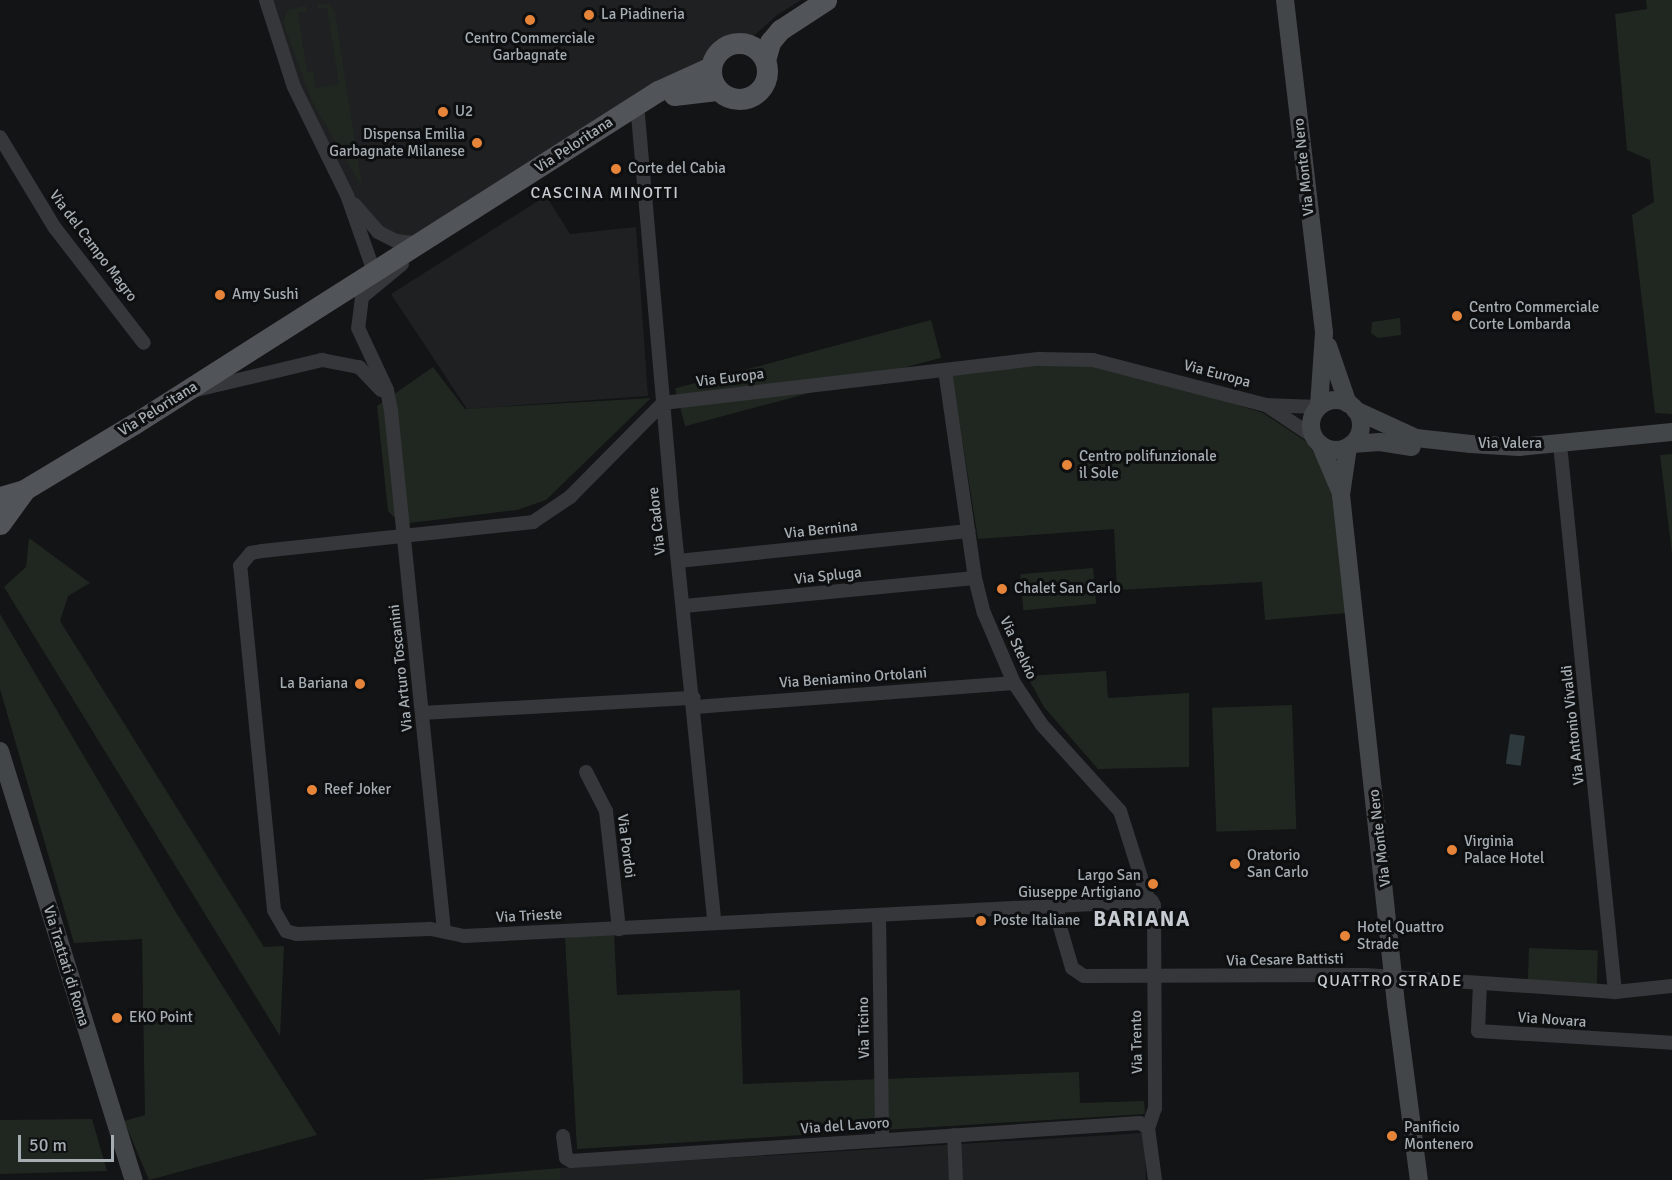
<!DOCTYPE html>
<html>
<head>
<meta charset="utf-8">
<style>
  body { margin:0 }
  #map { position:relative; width:1672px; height:1180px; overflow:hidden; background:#131415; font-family:Signika,sans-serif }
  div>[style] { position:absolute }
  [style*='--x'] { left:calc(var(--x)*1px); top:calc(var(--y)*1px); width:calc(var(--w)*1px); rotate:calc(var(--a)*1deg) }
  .built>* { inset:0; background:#1f2022 }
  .green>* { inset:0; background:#202720; transform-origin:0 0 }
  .water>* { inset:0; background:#2d393d; transform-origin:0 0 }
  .street>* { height:14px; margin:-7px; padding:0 7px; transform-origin:7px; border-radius:7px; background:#35373a }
  .secondary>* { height:18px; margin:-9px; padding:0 9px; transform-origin:9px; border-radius:9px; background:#434649 }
  .secondary>.ring { margin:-9px; padding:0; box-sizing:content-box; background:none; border:18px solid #434649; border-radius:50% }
  .primary>* { height:21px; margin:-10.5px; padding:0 10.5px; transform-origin:10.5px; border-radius:10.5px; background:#515458 }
  .primary>.ring { margin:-10.5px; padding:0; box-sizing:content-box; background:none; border:21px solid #515458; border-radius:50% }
  .dots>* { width:16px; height:16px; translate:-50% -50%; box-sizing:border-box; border:3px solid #0e0f10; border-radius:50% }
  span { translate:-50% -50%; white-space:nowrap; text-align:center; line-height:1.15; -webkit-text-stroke:6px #0e0f10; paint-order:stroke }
  .poi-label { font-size:15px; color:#a6aeb4 }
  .left { translate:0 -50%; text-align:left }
  .right { translate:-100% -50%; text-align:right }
  .street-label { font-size:15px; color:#a6aeb4 }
  .neighbourhood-label { font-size:16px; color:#c6ccd1; letter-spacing:1.5px }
  .district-label { font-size:21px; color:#c6ccd1; font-weight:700; letter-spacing:1.5px }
  .scale { position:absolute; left:18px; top:1135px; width:96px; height:27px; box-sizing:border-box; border:3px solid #a6aeb4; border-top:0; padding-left:8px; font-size:18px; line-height:21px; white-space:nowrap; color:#a6aeb4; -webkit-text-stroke:4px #0e0f10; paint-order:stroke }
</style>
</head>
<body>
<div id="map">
  <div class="built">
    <i style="clip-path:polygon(268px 0,801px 0,777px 15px,748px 41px,720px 48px,710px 65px,416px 241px,381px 231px,349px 194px,305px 106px)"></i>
    <i style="clip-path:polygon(546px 196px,570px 234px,636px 227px,648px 396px,467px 409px,391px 294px)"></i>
    <i style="clip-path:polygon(1144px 1133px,1146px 1180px,560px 1180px,560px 1168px)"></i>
  </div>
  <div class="green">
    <i style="clip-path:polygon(1646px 0,1672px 0,1672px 414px,1655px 413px,1632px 215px,1654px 202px,1650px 160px,1627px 150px,1615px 14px,1647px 9px)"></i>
    <i style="clip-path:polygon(317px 4px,330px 5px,335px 13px,362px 187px,312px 101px,283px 22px,288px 10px,306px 6px,307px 11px,298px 13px,307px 72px,313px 71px,316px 88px,339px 84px,327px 8px,318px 9px)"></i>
    <i style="clip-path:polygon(1400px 318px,1401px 335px,1378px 338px,1371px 333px,1372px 322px)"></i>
    <i style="left:931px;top:320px;width:39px;height:265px;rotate:75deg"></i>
    <i style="clip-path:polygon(1093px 360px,1263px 413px,1307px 442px,1327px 474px,1338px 507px,1347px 613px,1265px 620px,1262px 582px,1117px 590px,1114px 529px,978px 539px,952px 375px)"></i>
    <i style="clip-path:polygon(433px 367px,465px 409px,651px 398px,546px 500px,517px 510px,401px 524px,388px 511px,377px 406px)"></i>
    <i style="clip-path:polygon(1672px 454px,1672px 554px,1660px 455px)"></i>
    <i style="clip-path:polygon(29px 538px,90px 583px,68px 596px,60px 621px,264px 947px,284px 946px,280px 1036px,4px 587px,26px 567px)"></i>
    <i style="left:1093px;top:568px;width:36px;height:73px;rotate:85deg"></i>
    <i style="clip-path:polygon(0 614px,177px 914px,317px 1135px,149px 1180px,124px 1121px,145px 1115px,142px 939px,74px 943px,0 689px)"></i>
    <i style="clip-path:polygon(1106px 671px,1108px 698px,1189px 693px,1189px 767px,1098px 769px,1044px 707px,1027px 676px)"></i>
    <i style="left:1292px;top:705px;width:124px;height:80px;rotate:88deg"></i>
    <i style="clip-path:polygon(614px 932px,617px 995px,740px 990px,743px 1084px,1079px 1072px,1080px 1103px,1144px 1101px,1145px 1114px,577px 1149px,565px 938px)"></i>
    <i style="left:1529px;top:948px;width:69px;height:35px;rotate:2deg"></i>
    <i style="clip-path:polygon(92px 1119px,107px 1171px,0 1174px,0 1120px)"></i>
    <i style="clip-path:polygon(560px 1168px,560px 1180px,419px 1180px)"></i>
  </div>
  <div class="water">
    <i style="left:1510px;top:734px;width:15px;height:30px;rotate:8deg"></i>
  </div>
  <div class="street">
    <i style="--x:266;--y:0;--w:91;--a:72.2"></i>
    <i style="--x:294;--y:87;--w:120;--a:63.9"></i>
    <i style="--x:347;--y:195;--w:78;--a:70.6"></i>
    <i style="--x:638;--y:115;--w:381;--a:85"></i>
    <i style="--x:671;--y:495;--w:429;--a:84.2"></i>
    <i style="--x:0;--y:137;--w:106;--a:58.9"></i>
    <i style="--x:55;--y:228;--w:145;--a:52.3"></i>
    <i style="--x:354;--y:204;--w:37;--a:49"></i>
    <i style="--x:378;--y:232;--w:20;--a:27"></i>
    <i style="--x:396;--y:241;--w:20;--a:6"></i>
    <i style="--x:402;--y:264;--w:52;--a:140.5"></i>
    <i style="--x:362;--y:297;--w:31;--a:97"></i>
    <i style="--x:358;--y:328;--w:68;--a:64.9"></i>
    <i style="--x:387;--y:390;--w:21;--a:79"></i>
    <i style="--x:391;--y:411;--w:523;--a:84.18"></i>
    <i style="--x:945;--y:370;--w:210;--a:81.8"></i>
    <i style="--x:975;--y:578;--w:36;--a:76"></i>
    <i style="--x:984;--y:613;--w:76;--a:66.8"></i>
    <i style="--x:1014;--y:683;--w:50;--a:56.3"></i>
    <i style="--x:1042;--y:725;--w:116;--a:47.8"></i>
    <i style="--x:1120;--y:811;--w:89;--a:72.4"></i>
    <i style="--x:1147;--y:896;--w:11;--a:52"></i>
    <i style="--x:1154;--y:905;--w:203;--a:89.7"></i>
    <i style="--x:1155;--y:1108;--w:21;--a:109"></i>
    <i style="--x:196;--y:390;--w:130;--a:-13.4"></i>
    <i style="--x:322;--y:360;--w:38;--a:11"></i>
    <i style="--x:359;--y:367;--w:32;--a:46"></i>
    <i style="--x:1266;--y:405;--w:58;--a:33.7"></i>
    <i style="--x:1561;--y:454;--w:541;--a:84.27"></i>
    <i style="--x:678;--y:561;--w:292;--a:-5.9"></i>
    <i style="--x:684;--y:606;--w:292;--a:-5.5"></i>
    <i style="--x:695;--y:707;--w:320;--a:-4.3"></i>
    <i style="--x:422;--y:713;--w:272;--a:-3.2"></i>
    <i style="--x:586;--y:772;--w:44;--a:62.9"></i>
    <i style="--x:606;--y:811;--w:119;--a:83.7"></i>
    <i style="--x:1152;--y:901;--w:689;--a:177.09"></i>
    <i style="--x:464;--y:936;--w:35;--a:-168"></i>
    <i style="--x:430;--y:929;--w:133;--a:177.8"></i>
    <i style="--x:297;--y:934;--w:11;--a:-165"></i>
    <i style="--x:286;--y:931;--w:24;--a:-120"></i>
    <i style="--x:274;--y:910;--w:346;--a:-95.6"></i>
    <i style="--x:240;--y:566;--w:17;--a:-50"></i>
    <i style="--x:251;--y:553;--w:11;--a:-10"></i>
    <i style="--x:262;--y:551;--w:273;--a:-6.1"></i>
    <i style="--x:533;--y:522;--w:45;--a:-34"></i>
    <i style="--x:570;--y:497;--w:132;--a:-45.3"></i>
    <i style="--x:663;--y:403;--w:380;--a:-6.7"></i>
    <i style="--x:1040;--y:359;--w:53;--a:1.1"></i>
    <i style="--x:1093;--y:360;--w:179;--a:14.6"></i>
    <i style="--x:1266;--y:405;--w:53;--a:2.2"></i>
    <i style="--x:1058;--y:907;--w:13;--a:90"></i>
    <i style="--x:1058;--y:920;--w:50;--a:73.7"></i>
    <i style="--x:1072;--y:968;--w:14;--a:34"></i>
    <i style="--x:1084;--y:976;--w:281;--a:-0.2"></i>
    <i style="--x:1365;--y:975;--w:251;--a:3.9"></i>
    <i style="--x:1615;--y:992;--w:57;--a:-6"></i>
    <i style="--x:879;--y:916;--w:224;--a:89.2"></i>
    <i style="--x:1480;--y:983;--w:48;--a:92.4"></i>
    <i style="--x:1478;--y:1031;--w:194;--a:3.5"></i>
    <i style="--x:1148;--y:1128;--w:52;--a:82.3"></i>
    <i style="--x:954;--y:1135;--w:45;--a:87.5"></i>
    <i style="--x:563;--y:1136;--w:22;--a:82"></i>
    <i style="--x:566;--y:1158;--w:6;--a:31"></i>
    <i style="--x:571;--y:1161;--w:570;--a:-3.82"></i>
    <i style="--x:1140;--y:1123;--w:9;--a:32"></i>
  </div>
  <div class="secondary">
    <i style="--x:1285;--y:0;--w:335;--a:83.3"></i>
    <i style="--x:1324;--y:333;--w:74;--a:93.9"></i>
    <i style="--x:1328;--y:346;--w:61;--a:71"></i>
    <i class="ring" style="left:1311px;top:400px;width:32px;height:32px"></i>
    <i style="--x:1355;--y:410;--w:67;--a:24.7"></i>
    <i style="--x:1416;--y:438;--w:55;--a:6.2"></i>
    <i style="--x:1471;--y:444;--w:48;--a:3.6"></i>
    <i style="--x:1519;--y:447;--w:154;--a:-5.6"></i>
    <i style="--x:1320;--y:444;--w:53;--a:66.8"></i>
    <i style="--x:1352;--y:444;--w:28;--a:-4"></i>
    <i style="--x:1380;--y:442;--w:32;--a:9"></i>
    <i style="--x:1348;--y:447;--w:49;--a:98.3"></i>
    <i style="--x:1341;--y:495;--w:512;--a:83.83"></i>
    <i style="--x:1396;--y:1004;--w:177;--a:82.6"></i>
    <i style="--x:0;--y:751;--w:449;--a:72.7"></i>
  </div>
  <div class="primary">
    <i class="ring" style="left:711px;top:43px;width:35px;height:35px"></i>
    <i style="--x:765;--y:60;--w:19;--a:-74"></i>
    <i style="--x:770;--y:42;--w:16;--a:-50"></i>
    <i style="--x:780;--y:30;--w:55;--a:-33.1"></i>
    <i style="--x:674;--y:95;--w:43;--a:-6.6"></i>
    <i style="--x:0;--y:497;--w:25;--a:-16"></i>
    <i style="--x:24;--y:490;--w:128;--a:-31"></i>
    <i style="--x:134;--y:424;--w:621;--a:-32.44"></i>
    <i style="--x:658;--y:91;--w:58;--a:-24.4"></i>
    <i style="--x:0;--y:524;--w:41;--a:-54"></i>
  </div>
  <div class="dots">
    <i style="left:589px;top:15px;background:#e6853a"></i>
    <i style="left:530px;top:20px;background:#e6853a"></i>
    <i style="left:443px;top:112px;background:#e6853a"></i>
    <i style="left:477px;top:143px;background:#e6853a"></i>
    <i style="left:616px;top:169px;background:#e6853a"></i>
    <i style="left:220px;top:295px;background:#e6853a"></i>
    <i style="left:1457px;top:316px;background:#e6853a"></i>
    <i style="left:1067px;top:465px;background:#e6853a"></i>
    <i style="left:1002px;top:589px;background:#e6853a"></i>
    <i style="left:360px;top:684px;background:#e6853a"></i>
    <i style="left:312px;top:790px;background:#e6853a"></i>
    <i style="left:1452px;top:850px;background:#e6853a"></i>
    <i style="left:1235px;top:864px;background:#e6853a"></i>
    <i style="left:1153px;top:884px;background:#e6853a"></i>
    <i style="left:981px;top:921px;background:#e6853a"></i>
    <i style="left:1345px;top:936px;background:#e6853a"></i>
    <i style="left:117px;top:1018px;background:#e6853a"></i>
    <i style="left:1392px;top:1136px;background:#e6853a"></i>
  </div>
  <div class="poi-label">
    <span class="left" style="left:601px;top:15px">La Piadineria</span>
    <span style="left:530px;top:47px">Centro Commerciale<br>Garbagnate</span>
    <span class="left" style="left:455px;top:112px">U2</span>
    <span class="right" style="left:465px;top:143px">Dispensa Emilia<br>Garbagnate Milanese</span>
    <span class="left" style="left:628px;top:169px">Corte del Cabia</span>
    <span class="left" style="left:232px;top:295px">Amy Sushi</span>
    <span class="left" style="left:1469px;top:316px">Centro Commerciale<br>Corte Lombarda</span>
    <span class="left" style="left:1079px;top:465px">Centro polifunzionale<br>il Sole</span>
    <span class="left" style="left:1014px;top:589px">Chalet San Carlo</span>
    <span class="right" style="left:348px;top:684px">La Bariana</span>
    <span class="left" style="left:324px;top:790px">Reef Joker</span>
    <span class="left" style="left:1464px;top:850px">Virginia<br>Palace Hotel</span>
    <span class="left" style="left:1247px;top:864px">Oratorio<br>San Carlo</span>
    <span class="right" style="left:1141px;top:884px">Largo San<br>Giuseppe Artigiano</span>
    <span class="left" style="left:993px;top:921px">Poste Italiane</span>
    <span class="left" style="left:1357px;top:936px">Hotel Quattro<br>Strade</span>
    <span class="left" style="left:129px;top:1018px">EKO Point</span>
    <span class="left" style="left:1404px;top:1136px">Panificio<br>Montenero</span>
  </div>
  <div class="street-label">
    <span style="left:574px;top:145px;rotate:-33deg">Via Peloritana</span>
    <span style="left:1304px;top:167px;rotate:-96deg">Via Monte Nero</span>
    <span style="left:93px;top:246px;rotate:53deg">Via del Campo Magro</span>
    <span style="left:1217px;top:374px;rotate:15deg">Via Europa</span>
    <span style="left:730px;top:378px;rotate:-7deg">Via Europa</span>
    <span style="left:158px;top:409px;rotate:-32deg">Via Peloritana</span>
    <span style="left:1510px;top:444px">Via Valera</span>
    <span style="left:657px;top:521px;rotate:-96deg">Via Cadore</span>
    <span style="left:821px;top:530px;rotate:-6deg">Via Bernina</span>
    <span style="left:828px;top:576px;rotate:-6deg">Via Spluga</span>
    <span style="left:1018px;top:648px;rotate:65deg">Via Stelvio</span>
    <span style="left:401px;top:668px;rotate:-96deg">Via Arturo Toscanini</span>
    <span style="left:853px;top:678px;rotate:-4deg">Via Beniamino Ortolani</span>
    <span style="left:1573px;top:725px;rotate:-96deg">Via Antonio Vivaldi</span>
    <span style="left:1380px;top:838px;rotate:-97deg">Via Monte Nero</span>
    <span style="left:626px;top:846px;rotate:83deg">Via Pordoi</span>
    <span style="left:529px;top:916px;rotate:-3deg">Via Trieste</span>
    <span style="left:1285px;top:960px;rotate:-1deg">Via Cesare Battisti</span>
    <span style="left:66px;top:966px;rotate:73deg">Via Trattati di Roma</span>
    <span style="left:1552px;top:1020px;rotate:4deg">Via Novara</span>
    <span style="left:864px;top:1028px;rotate:-91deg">Via Ticino</span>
    <span style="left:1137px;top:1042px;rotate:-91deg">Via Trento</span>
    <span style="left:845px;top:1126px;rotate:-4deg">Via del Lavoro</span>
  </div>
  <div class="neighbourhood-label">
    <span style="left:605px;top:193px">CASCINA MINOTTI</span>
    <span style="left:1390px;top:981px">QUATTRO STRADE</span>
  </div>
  <div class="district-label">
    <span style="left:1142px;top:919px">BARIANA</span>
  </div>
  <div class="scale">50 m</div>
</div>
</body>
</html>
